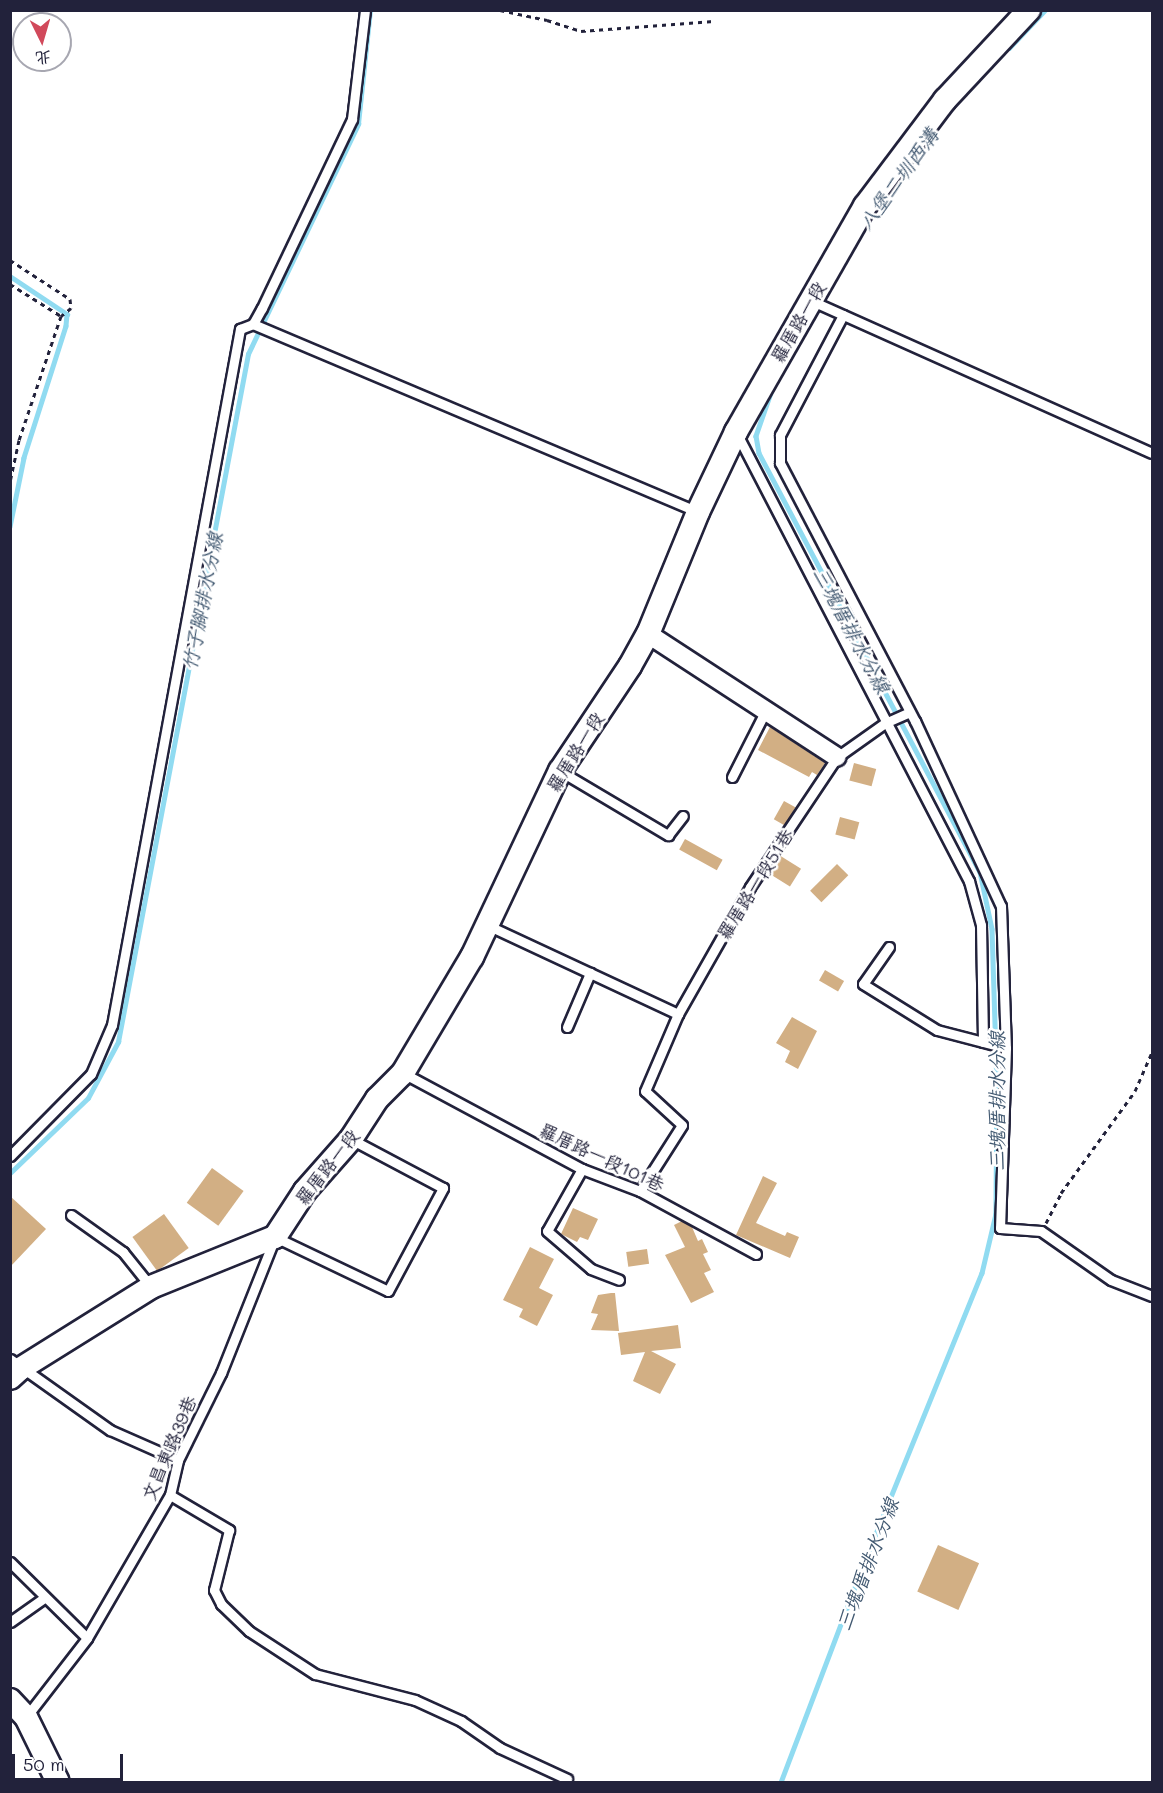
<!DOCTYPE html>
<html>
<head>
<meta charset="utf-8">
<style>
  body { margin:0 }
  #map { position:relative; width:1163px; height:1793px; overflow:hidden; background:#fff; font-family:Mali,"LXGW WenKai TC",sans-serif }
  div>[style] { position:absolute }
  [style*='--x'] { left:calc(var(--x)*1px); top:calc(var(--y)*1px); width:calc(var(--w)*1px); rotate:calc(var(--a)*1deg) }
  .stream>* { height:4.5px; margin:-2.25px; padding:0 2.25px; transform-origin:2.25px; border-radius:2.25px; background:#90dbf1 }
  .building>* { inset:0; background:#d2af84; transform-origin:0 0 }
  .path>* { height:3px; margin-top:-1.5px; transform-origin:0; background:repeating-linear-gradient(90deg,#22223b 0 4.5px,transparent 0 9px) }
  .roads { filter:drop-shadow(2px 0 #22223b) drop-shadow(-2px 0 #22223b) drop-shadow(0 2px #22223b) drop-shadow(0 -2px #22223b) }
  .service>* { height:9px; margin:-4.5px; padding:0 4.5px; transform-origin:4.5px; border-radius:4.5px; background:#fff }
  .minor>* { height:18px; margin:-9px; padding:0 9px; transform-origin:9px; border-radius:9px; background:#fff }
  .tertiary>* { height:22px; margin:-11px; padding:0 11px; transform-origin:11px; border-radius:11px; background:#fff }
  span { translate:-50% -50%; white-space:nowrap; text-align:center; line-height:1.15; -webkit-text-stroke:5px #fff; paint-order:stroke }
  .street-label { font-size:18px; color:#22223b }
  .water-label { font-size:20px; color:#435a72; font-style:italic }
  .frame { position:absolute; inset:0; border:12px solid #22223b; pointer-events:none }
  .north { position:absolute; left:12px; top:12px; width:60px; height:60px; box-sizing:border-box; background:#fff; border:2px solid #a7a7b1; border-radius:50%; rotate:175deg; font-size:16px; font-weight:700; line-height:24px; text-align:center; color:#22223b }
  .north::after { content:''; display:block; margin:auto; width:21px; height:27px; background:#d1495b; clip-path:polygon(50% 0,100% 100%,50% 72%,0 100%) }
  .scale { position:absolute; left:12px; top:1754px; width:111px; height:27px; box-sizing:border-box; border:3px solid #22223b; border-top:0; padding-left:8px; font-size:18px; line-height:21px; white-space:nowrap; color:#22223b; -webkit-text-stroke:4px #fff; paint-order:stroke }
</style>
</head>
<body>
<div id="map">
  <div class="stream">
    <i style="--x:1009;--y:48;--w:52;--a:-46.5"></i>
    <i style="--x:10;--y:276;--w:69;--a:33.7"></i>
    <i style="--x:67;--y:314;--w:12;--a:95"></i>
    <i style="--x:66;--y:326;--w:139;--a:107.7"></i>
    <i style="--x:24;--y:458;--w:70;--a:101.5"></i>
    <i style="--x:772;--y:390;--w:49;--a:109.2"></i>
    <i style="--x:756;--y:436;--w:17;--a:80"></i>
    <i style="--x:759;--y:453;--w:474;--a:62.2"></i>
    <i style="--x:980;--y:872;--w:58;--a:78.1"></i>
    <i style="--x:992;--y:929;--w:158;--a:88.2"></i>
    <i style="--x:997;--y:1087;--w:127;--a:90.5"></i>
    <i style="--x:996;--y:1214;--w:61;--a:103.3"></i>
    <i style="--x:982;--y:1273;--w:314;--a:112.1"></i>
    <i style="--x:864;--y:1564;--w:233;--a:110.8"></i>
    <i style="--x:10;--y:1173;--w:108;--a:-43.9"></i>
    <i style="--x:88;--y:1098;--w:64;--a:-61.8"></i>
    <i style="--x:118;--y:1042;--w:700;--a:-79.3"></i>
    <i style="--x:248;--y:354;--w:255;--a:-64.4"></i>
    <i style="--x:358;--y:124;--w:115;--a:-84"></i>
  </div>
  <div class="building">
    <i style="clip-path:polygon(770px 727px,825px 763px,817px 775px,812px 772px,809px 777px,758px 750px)"></i>
    <i style="left:854px;top:763px;width:23px;height:18px;rotate:15deg"></i>
    <i style="left:784px;top:801px;width:13px;height:21px;rotate:29deg"></i>
    <i style="left:840px;top:817px;width:20px;height:18px;rotate:15deg"></i>
    <i style="left:685px;top:839px;width:43px;height:12px;rotate:29deg"></i>
    <i style="left:779px;top:855px;width:26px;height:21px;rotate:32deg"></i>
    <i style="left:837px;top:864px;width:16px;height:38px;rotate:45deg"></i>
    <i style="left:825px;top:970px;width:22px;height:12px;rotate:30deg"></i>
    <i style="clip-path:polygon(792px 1017px,817px 1031px,798px 1069px,785px 1062px,790px 1051px,776px 1043px)"></i>
    <i style="left:212px;top:1168px;width:39px;height:43px;rotate:36deg"></i>
    <i style="clip-path:polygon(763px 1176px,777px 1183px,756px 1223px,785px 1236px,787px 1232px,799px 1237px,790px 1258px,736px 1235px)"></i>
    <i style="clip-path:polygon(10px 1196px,46px 1229px,10px 1267px)"></i>
    <i style="clip-path:polygon(573px 1208px,598px 1219px,588px 1240px,580px 1237px,577px 1242px,561px 1234px)"></i>
    <i style="left:164px;top:1214px;width:42px;height:39px;rotate:54deg"></i>
    <i style="clip-path:polygon(682px 1221px,692px 1227px,698px 1241px,702px 1239px,708px 1252px,703px 1254px,711px 1270px,704px 1273px,714px 1292px,691px 1303px,665px 1255px,685px 1247px,674px 1225px)"></i>
    <i style="clip-path:polygon(530px 1247px,554px 1259px,539px 1288px,553px 1295px,537px 1326px,519px 1317px,523px 1309px,503px 1300px)"></i>
    <i style="left:647px;top:1249px;width:15px;height:21px;rotate:82deg"></i>
    <i style="clip-path:polygon(611px 1293px,615px 1293px,619px 1331px,591px 1330px,598px 1314px,591px 1313px,598px 1295px)"></i>
    <i style="clip-path:polygon(678px 1325px,681px 1348px,651px 1351px,676px 1364px,660px 1394px,633px 1381px,645px 1352px,621px 1355px,618px 1333px)"></i>
    <i style="left:938px;top:1545px;width:45px;height:51px;rotate:24deg"></i>
  </div>
  <div class="path">
    <i style="--x:500;--y:10;--w:48;--a:12"></i>
    <i style="--x:547;--y:20;--w:36;--a:18"></i>
    <i style="--x:581;--y:31;--w:133;--a:-4.3"></i>
    <i style="--x:10;--y:260;--w:72;--a:33"></i>
    <i style="--x:70;--y:299;--w:9;--a:84"></i>
    <i style="--x:71;--y:308;--w:13;--a:141"></i>
    <i style="--x:10;--y:284;--w:60;--a:32.1"></i>
    <i style="--x:61;--y:316;--w:131;--a:108.7"></i>
    <i style="--x:19;--y:440;--w:43;--a:102.1"></i>
    <i style="--x:1046;--y:1223;--w:34;--a:-63"></i>
    <i style="--x:1061;--y:1193;--w:126;--a:-54"></i>
    <i style="--x:1135;--y:1091;--w:43;--a:-66.4"></i>
  </div>
  <div class="roads">
    <div class="service">
      <i style="--x:812;--y:301;--w:372;--a:24.1"></i>
      <i style="--x:843;--y:315;--w:136;--a:117.7"></i>
      <i style="--x:780;--y:435;--w:28;--a:90"></i>
      <i style="--x:780;--y:463;--w:291;--a:62.4"></i>
      <i style="--x:915;--y:721;--w:204;--a:65.1"></i>
      <i style="--x:1001;--y:906;--w:142;--a:88"></i>
      <i style="--x:1006;--y:1048;--w:180;--a:91.9"></i>
      <i style="--x:1000;--y:1228;--w:41;--a:4.2"></i>
      <i style="--x:1041;--y:1231;--w:85;--a:35"></i>
      <i style="--x:1111;--y:1280;--w:44;--a:21.3"></i>
      <i style="--x:253;--y:324;--w:483;--a:22.9"></i>
      <i style="--x:737;--y:434;--w:504;--a:62.57"></i>
      <i style="--x:969;--y:881;--w:46;--a:74.7"></i>
      <i style="--x:981;--y:925;--w:117;--a:89"></i>
      <i style="--x:560;--y:771;--w:126;--a:30.7"></i>
      <i style="--x:668;--y:835;--w:24;--a:-52"></i>
      <i style="--x:732;--y:777;--w:75;--a:-63.1"></i>
      <i style="--x:487;--y:925;--w:211;--a:25"></i>
      <i style="--x:889;--y:947;--w:45;--a:125.1"></i>
      <i style="--x:863;--y:984;--w:87;--a:31.9"></i>
      <i style="--x:937;--y:1030;--w:71;--a:14.6"></i>
      <i style="--x:567;--y:1027;--w:59;--a:-66.9"></i>
      <i style="--x:403;--y:1073;--w:203;--a:28.2"></i>
      <i style="--x:582;--y:1169;--w:62;--a:20.8"></i>
      <i style="--x:640;--y:1191;--w:132;--a:28.5"></i>
      <i style="--x:10;--y:1156;--w:115;--a:-45.4"></i>
      <i style="--x:91;--y:1074;--w:53;--a:-66.8"></i>
      <i style="--x:112;--y:1025;--w:708;--a:-79.58"></i>
      <i style="--x:240;--y:329;--w:14;--a:-21"></i>
      <i style="--x:253;--y:324;--w:18;--a:-61"></i>
      <i style="--x:262;--y:308;--w:209;--a:-64.5"></i>
      <i style="--x:352;--y:119;--w:110;--a:-83.2"></i>
      <i style="--x:582;--y:1169;--w:71;--a:119.4"></i>
      <i style="--x:547;--y:1231;--w:58;--a:40.8"></i>
      <i style="--x:591;--y:1269;--w:30;--a:21"></i>
      <i style="--x:640;--y:1191;--w:78;--a:-57.5"></i>
      <i style="--x:682;--y:1125;--w:50;--a:-137.4"></i>
      <i style="--x:645;--y:1091;--w:84;--a:-66.8"></i>
      <i style="--x:678;--y:1014;--w:146;--a:-60.4"></i>
      <i style="--x:750;--y:887;--w:156;--a:-56.2"></i>
      <i style="--x:837;--y:757;--w:59;--a:-35.3"></i>
      <i style="--x:885;--y:723;--w:27;--a:-24"></i>
      <i style="--x:71;--y:1215;--w:64;--a:35.4"></i>
      <i style="--x:123;--y:1252;--w:45;--a:51.3"></i>
      <i style="--x:10;--y:1359;--w:123;--a:35.4"></i>
      <i style="--x:110;--y:1430;--w:74;--a:23.8"></i>
      <i style="--x:170;--y:1495;--w:69;--a:30.7"></i>
      <i style="--x:229;--y:1530;--w:62;--a:104"></i>
      <i style="--x:214;--y:1590;--w:16;--a:63"></i>
      <i style="--x:221;--y:1604;--w:39;--a:44"></i>
      <i style="--x:249;--y:1631;--w:79;--a:33.1"></i>
      <i style="--x:315;--y:1674;--w:103;--a:14.6"></i>
      <i style="--x:415;--y:1700;--w:51;--a:24.5"></i>
      <i style="--x:461;--y:1721;--w:47;--a:34.7"></i>
      <i style="--x:500;--y:1748;--w:74;--a:24.8"></i>
      <i style="--x:10;--y:1562;--w:108;--a:44.6"></i>
      <i style="--x:10;--y:1622;--w:42;--a:-35.2"></i>
      <i style="--x:26;--y:1717;--w:100;--a:-52.3"></i>
      <i style="--x:87;--y:1638;--w:165;--a:-59.9"></i>
      <i style="--x:170;--y:1495;--w:36;--a:-77"></i>
      <i style="--x:178;--y:1460;--w:97;--a:-63.7"></i>
      <i style="--x:221;--y:1373;--w:146;--a:-68.3"></i>
      <i style="--x:275;--y:1237;--w:125;--a:25.5"></i>
      <i style="--x:388;--y:1291;--w:117;--a:-61.9"></i>
      <i style="--x:443;--y:1188;--w:104;--a:-152"></i>
    </div>
    <div class="minor">
      <i style="--x:648;--y:634;--w:225;--a:33.1"></i>
    </div>
    <div class="tertiary">
      <i style="--x:10;--y:1378;--w:13;--a:-42"></i>
      <i style="--x:20;--y:1369;--w:155;--a:-32"></i>
      <i style="--x:151;--y:1287;--w:134;--a:-22"></i>
      <i style="--x:275;--y:1237;--w:55;--a:-56.9"></i>
      <i style="--x:305;--y:1191;--w:69;--a:-48.5"></i>
      <i style="--x:351;--y:1139;--w:48;--a:-57"></i>
      <i style="--x:377;--y:1099;--w:37;--a:-45"></i>
      <i style="--x:403;--y:1073;--w:135;--a:-59.3"></i>
      <i style="--x:472;--y:957;--w:206;--a:-64.7"></i>
      <i style="--x:560;--y:771;--w:126;--a:-56.3"></i>
      <i style="--x:630;--y:666;--w:37;--a:-61"></i>
      <i style="--x:648;--y:634;--w:132;--a:-67.7"></i>
      <i style="--x:698;--y:512;--w:89;--a:-64.6"></i>
      <i style="--x:736;--y:432;--w:260;--a:-60.3"></i>
      <i style="--x:865;--y:206;--w:133;--a:-53"></i>
      <i style="--x:945;--y:100;--w:123;--a:-47"></i>
      <i style="--x:10;--y:1700;--w:23;--a:47"></i>
      <i style="--x:26;--y:1717;--w:72;--a:63.8"></i>
    </div>
  </div>
  <div class="street-label">
    <span style="left:798px;top:322px;rotate:-60deg">羅厝路一段</span>
    <span style="left:575px;top:752px;rotate:-58deg">羅厝路一段</span>
    <span style="left:755px;top:884px;rotate:-58deg">羅厝路一段51巷</span>
    <span style="left:602px;top:1157px;rotate:25deg">羅厝路一段101巷</span>
    <span style="left:327px;top:1167px;rotate:-52deg">羅厝路一段</span>
    <span style="left:169px;top:1448px;rotate:-67deg">文昌東路39巷</span>
  </div>
  <div class="water-label">
    <span style="left:898px;top:179px;rotate:-54deg">八堡二圳西溝</span>
    <span style="left:202px;top:601px;rotate:-79deg">竹子腳排水分線</span>
    <span style="left:852px;top:630px;rotate:62deg">三塊厝排水分線</span>
    <span style="left:996px;top:1101px;rotate:-90deg">三塊厝排水分線</span>
    <span style="left:867px;top:1564px;rotate:-69deg">三塊厝排水分線</span>
  </div>
  <div class="frame"></div>
  <div class="north">北</div>
  <div class="scale">50 m</div>
</div>
</body>
</html>
